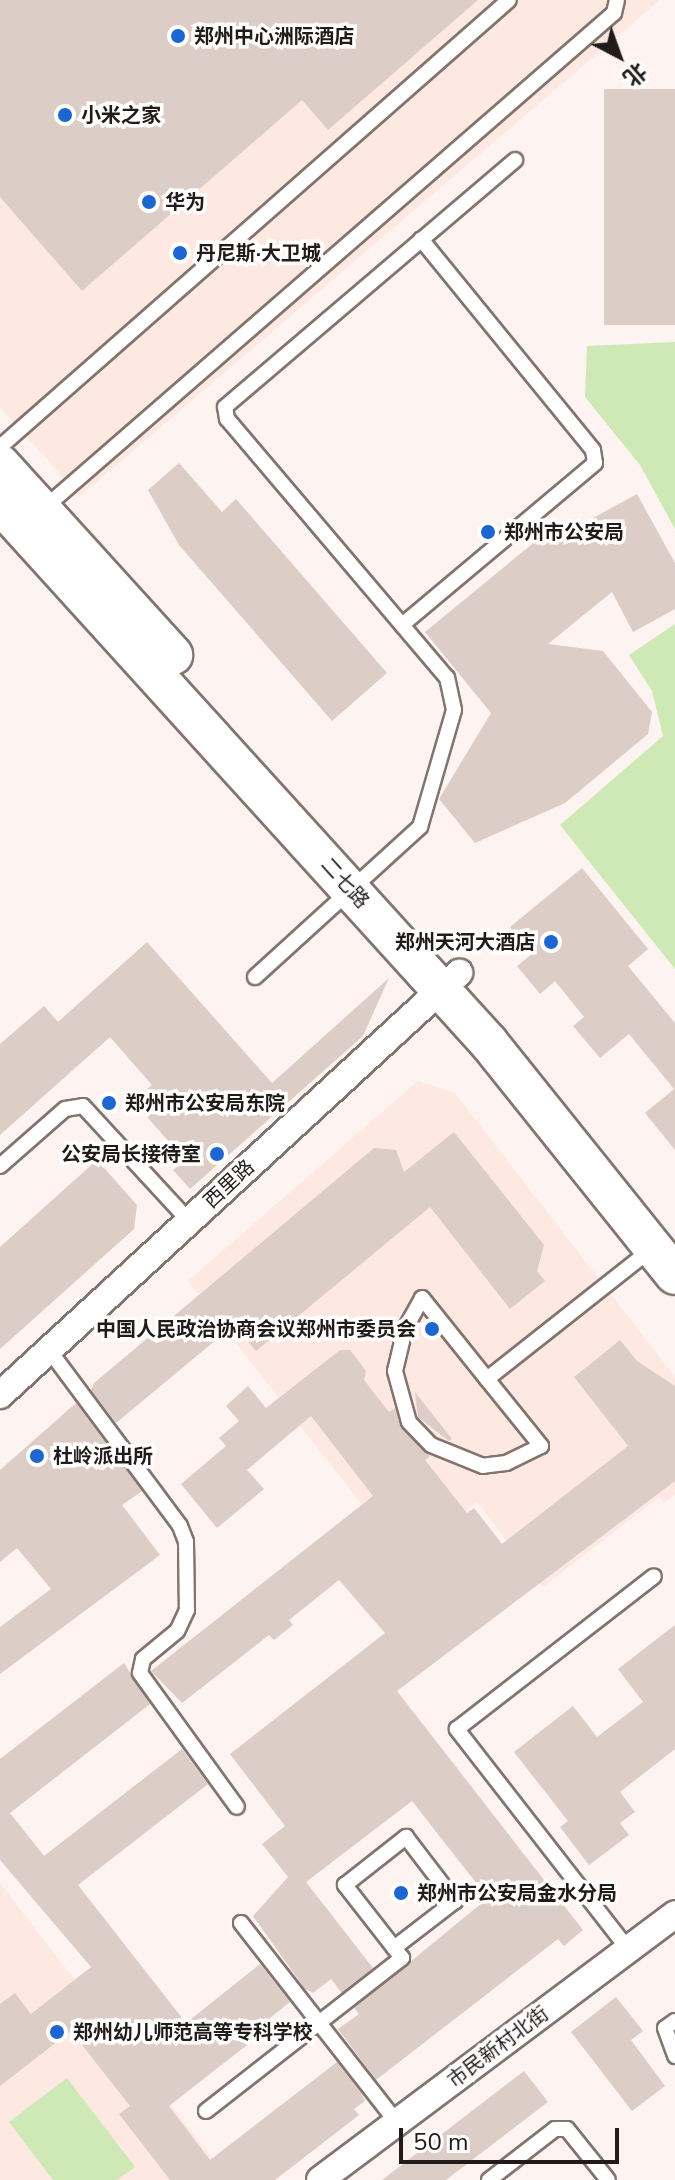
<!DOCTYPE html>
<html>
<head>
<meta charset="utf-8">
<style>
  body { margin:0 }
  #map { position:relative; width:675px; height:2180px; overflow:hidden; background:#fdf3f0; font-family:"Nunito Sans","Noto Sans SC",sans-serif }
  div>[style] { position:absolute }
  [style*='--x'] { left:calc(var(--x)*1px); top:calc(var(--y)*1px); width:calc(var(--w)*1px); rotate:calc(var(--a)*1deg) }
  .built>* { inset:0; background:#fde9e2 }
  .green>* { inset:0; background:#cee9b6 }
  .building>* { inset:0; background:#ddcdc7; transform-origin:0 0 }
  .roads { filter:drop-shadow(2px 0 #82746e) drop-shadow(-2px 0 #82746e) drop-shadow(0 2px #82746e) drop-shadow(0 -2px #82746e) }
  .lane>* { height:14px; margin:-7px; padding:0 7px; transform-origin:7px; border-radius:7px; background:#fff }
  .street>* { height:26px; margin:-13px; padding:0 13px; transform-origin:13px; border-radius:13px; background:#fff }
  .secondary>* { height:38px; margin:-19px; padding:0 19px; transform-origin:19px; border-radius:19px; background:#fff }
  .dots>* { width:22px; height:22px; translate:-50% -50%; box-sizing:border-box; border:4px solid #fff; border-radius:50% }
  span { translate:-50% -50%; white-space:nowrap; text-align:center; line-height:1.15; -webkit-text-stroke:7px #fff; paint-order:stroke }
  .poi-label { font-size:20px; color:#211b19; font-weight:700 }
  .left { translate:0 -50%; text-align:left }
  .right { translate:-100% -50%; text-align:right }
  .street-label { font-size:20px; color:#211b19 }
  .north { position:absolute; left:579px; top:16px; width:80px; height:80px; -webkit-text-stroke:6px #fff; paint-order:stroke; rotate:139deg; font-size:22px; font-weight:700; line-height:32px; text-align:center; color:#211b19 }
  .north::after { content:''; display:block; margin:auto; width:28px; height:36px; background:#211b19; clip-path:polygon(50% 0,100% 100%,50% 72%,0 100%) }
  .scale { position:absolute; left:399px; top:2128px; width:220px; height:36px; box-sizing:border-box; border:4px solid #211b19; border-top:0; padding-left:10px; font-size:24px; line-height:28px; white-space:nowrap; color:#211b19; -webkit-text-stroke:6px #fff; paint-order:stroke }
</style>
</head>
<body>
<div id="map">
  <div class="built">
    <i style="clip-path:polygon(0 0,660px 0,80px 496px,0 407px)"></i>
    <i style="clip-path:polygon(418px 1081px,455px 1093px,675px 1377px,675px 1495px,664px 1503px,659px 1497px,543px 1587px,477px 1502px,404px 1559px,188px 1281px)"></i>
    <i style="clip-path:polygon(0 1883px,229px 2180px,0 2180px)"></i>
  </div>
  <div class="green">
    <i style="clip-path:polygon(675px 342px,675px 529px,640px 465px,585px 397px,587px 346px)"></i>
    <i style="clip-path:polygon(675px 624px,675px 969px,560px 825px,663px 736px,652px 691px,629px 655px)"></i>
    <i style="clip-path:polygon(67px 2078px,135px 2167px,117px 2180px,53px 2180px,9px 2122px)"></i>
  </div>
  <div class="building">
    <i style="clip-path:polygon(0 0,478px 0,328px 130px,302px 100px,82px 291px,0 197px)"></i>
    <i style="left:675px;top:89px;width:236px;height:71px;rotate:90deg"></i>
    <i style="clip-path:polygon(179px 463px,222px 512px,236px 499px,387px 673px,332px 721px,179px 545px,148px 490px)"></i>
    <i style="clip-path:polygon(637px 494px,675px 563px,675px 609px,633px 632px,612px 592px,548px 644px,603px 651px,652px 712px,648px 734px,565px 803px,475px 843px,439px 799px,491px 713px,425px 632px,537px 540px,542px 546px)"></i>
    <i style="clip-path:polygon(582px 868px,648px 949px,628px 966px,675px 1023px,675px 1150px,645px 1113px,674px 1089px,629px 1034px,600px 1058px,573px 1026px,584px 1017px,555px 981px,540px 994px,517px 966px,532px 954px,510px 927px)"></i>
    <i style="clip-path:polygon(147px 942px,272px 1083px,389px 978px,363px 1036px,190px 1189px,173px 1170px,185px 1160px,133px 1101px,152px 1085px,110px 1037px,0 1135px,0 1044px,44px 1006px,58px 1022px)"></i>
    <i style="clip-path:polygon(454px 1132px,544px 1245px,537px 1271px,545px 1281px,510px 1309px,430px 1207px,256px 1351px,234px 1325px,116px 1423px,91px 1390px,94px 1383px,374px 1148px,396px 1150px,404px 1172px)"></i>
    <i style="clip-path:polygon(97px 1160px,137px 1205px,134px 1229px,0 1349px,0 1247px)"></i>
    <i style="clip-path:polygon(620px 1340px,637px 1361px,675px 1386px,675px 1481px,397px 1691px,583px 1930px,564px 1946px,558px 1939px,376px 2080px,338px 2029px,359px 2014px,354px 2008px,488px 1898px,412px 1801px,306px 1882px,373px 1968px,342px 1993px,331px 1979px,313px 1993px,305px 1989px,253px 1916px,288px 1877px,262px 1844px,285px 1826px,230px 1754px,385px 1633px,339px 1580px,289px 1620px,293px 1625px,274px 1640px,269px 1635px,182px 1703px,151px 1671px,373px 1496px,311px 1416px,247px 1470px,264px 1489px,217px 1528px,181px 1484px,226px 1446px,219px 1438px,239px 1421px,226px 1406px,248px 1386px,266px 1408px,340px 1350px,350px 1350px,366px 1371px,364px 1380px,389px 1412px,395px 1408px,401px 1428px,430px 1456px,425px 1460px,467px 1513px,474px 1508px,502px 1544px,628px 1446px,574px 1377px)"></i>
    <i style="clip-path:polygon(415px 1392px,452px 1439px,449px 1441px,418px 1417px)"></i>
    <i style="clip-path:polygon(76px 1403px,142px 1491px,122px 1505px,160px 1555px,0 1674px,0 1627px,51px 1589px,17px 1548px,0 1562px,0 1470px)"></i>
    <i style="clip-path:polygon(675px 1625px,675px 1749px,620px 1792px,635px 1812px,620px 1823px,629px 1835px,589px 1865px,560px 1827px,568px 1821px,514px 1752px,573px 1706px,597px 1737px,643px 1702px,618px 1669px)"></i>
    <i style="clip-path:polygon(124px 1663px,150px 1704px,10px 1813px,44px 1856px,182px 1749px,208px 1784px,78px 1885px,186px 2023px,260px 1964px,290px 2002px,270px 2018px,274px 2024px,169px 2106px,210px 2160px,337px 2062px,361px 2093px,365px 2101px,354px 2109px,359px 2115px,275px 2180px,170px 2180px,119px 2114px,130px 2106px,71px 2031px,0 2086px,0 2004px,15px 1993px,31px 2014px,91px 1967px,0 1860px,0 1759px)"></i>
    <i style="clip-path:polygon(616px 1997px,643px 2031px,631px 2040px,665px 2086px,632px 2111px,571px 2032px)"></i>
    <i style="clip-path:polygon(524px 2071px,548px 2102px,446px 2180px,382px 2180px)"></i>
  </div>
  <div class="roads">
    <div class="lane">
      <i style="--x:0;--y:447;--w:677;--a:-41.29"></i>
      <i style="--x:42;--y:510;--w:758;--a:-40.99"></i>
      <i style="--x:614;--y:13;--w:13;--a:-77"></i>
      <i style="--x:402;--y:625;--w:252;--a:-40"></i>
      <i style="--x:595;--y:463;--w:13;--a:-99"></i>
      <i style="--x:593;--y:450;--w:272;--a:-129.2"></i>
      <i style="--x:255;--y:977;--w:223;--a:-42.3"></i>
      <i style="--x:420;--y:827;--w:122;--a:-73.8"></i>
      <i style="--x:454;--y:710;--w:33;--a:-102"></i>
      <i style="--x:447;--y:678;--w:340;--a:-130.3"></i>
      <i style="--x:227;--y:419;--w:12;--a:-99"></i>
      <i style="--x:225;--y:407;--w:381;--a:-40.4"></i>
      <i style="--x:0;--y:1166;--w:86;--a:-41.2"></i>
      <i style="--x:65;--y:1109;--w:18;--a:-9"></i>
      <i style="--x:83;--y:1106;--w:156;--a:47.3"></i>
      <i style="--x:422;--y:1298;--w:104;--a:51.3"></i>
      <i style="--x:487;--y:1379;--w:86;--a:51.1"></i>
      <i style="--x:541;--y:1446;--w:39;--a:154"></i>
      <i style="--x:506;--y:1463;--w:23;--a:173"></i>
      <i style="--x:483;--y:1466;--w:56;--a:-158"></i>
      <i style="--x:431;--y:1445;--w:32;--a:-134"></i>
      <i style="--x:409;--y:1422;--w:53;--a:-105.4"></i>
      <i style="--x:395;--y:1371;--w:43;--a:-76.6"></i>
      <i style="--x:405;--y:1329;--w:35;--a:-61"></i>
      <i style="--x:49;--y:1350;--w:219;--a:53.3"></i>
      <i style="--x:180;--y:1526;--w:17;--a:69"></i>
      <i style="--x:186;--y:1542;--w:68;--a:89.2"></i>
      <i style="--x:187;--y:1610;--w:23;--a:115"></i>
      <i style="--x:177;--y:1631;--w:44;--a:140.5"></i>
      <i style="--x:143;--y:1659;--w:14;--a:102"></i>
      <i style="--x:140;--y:1673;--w:165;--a:54.1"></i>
      <i style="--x:487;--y:1379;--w:211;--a:-38.3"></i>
      <i style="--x:241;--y:1923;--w:254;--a:52"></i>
      <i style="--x:628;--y:1949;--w:279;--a:-127.9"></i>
      <i style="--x:457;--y:1729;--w:249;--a:-37.8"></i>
      <i style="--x:675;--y:2021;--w:12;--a:145"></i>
      <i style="--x:665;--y:2028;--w:30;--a:70"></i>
      <i style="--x:206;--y:2111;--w:249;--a:-38"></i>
      <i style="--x:402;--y:1958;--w:93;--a:-128"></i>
      <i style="--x:345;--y:1885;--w:78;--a:-38.2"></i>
      <i style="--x:406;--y:1837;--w:81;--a:52.6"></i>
      <i style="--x:455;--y:1901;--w:77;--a:142.4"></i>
      <i style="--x:489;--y:2180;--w:83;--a:-37.7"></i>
      <i style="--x:555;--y:2129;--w:12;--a:0"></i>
      <i style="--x:567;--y:2129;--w:65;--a:51.2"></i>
    </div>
    <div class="street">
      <i style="--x:0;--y:1395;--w:624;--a:-42.6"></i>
      <i style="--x:320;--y:2180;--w:444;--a:-36.8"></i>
    </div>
    <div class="secondary">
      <i style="--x:0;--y:464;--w:258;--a:47.8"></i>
      <i style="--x:0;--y:504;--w:728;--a:47.78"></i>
      <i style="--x:489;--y:1043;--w:297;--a:51.3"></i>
    </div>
  </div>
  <div class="dots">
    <i style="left:178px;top:36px;background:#1d65d0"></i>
    <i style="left:65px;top:115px;background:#1d65d0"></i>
    <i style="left:149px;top:202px;background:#1d65d0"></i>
    <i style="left:180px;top:253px;background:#1d65d0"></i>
    <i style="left:488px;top:532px;background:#1d65d0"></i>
    <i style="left:551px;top:942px;background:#1d65d0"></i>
    <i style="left:109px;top:1103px;background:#1d65d0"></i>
    <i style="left:217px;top:1154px;background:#1d65d0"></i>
    <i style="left:432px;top:1329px;background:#1d65d0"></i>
    <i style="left:37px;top:1456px;background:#1d65d0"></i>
    <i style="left:401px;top:1893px;background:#1d65d0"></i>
    <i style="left:57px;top:2032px;background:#1d65d0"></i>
  </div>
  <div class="poi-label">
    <span class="left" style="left:194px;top:36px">郑州中心洲际酒店</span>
    <span class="left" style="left:81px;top:115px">小米之家</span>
    <span class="left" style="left:165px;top:202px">华为</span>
    <span class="left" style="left:196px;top:253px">丹尼斯·大卫城</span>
    <span class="left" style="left:504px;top:532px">郑州市公安局</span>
    <span class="right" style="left:535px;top:942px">郑州天河大酒店</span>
    <span class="left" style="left:125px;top:1103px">郑州市公安局东院</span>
    <span class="right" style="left:201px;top:1154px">公安局长接待室</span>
    <span class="right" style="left:416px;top:1329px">中国人民政治协商会议郑州市委员会</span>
    <span class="left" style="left:53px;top:1456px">杜岭派出所</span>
    <span class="left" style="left:417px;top:1893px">郑州市公安局金水分局</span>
    <span class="left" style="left:73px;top:2032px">郑州幼儿师范高等专科学校</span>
  </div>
  <div class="street-label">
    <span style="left:345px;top:883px;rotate:48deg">二七路</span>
    <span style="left:229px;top:1184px;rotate:-43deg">西里路</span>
    <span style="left:498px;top:2047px;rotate:-37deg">市民新村北街</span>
  </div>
  <div class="north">北</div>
  <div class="scale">50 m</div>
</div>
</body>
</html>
